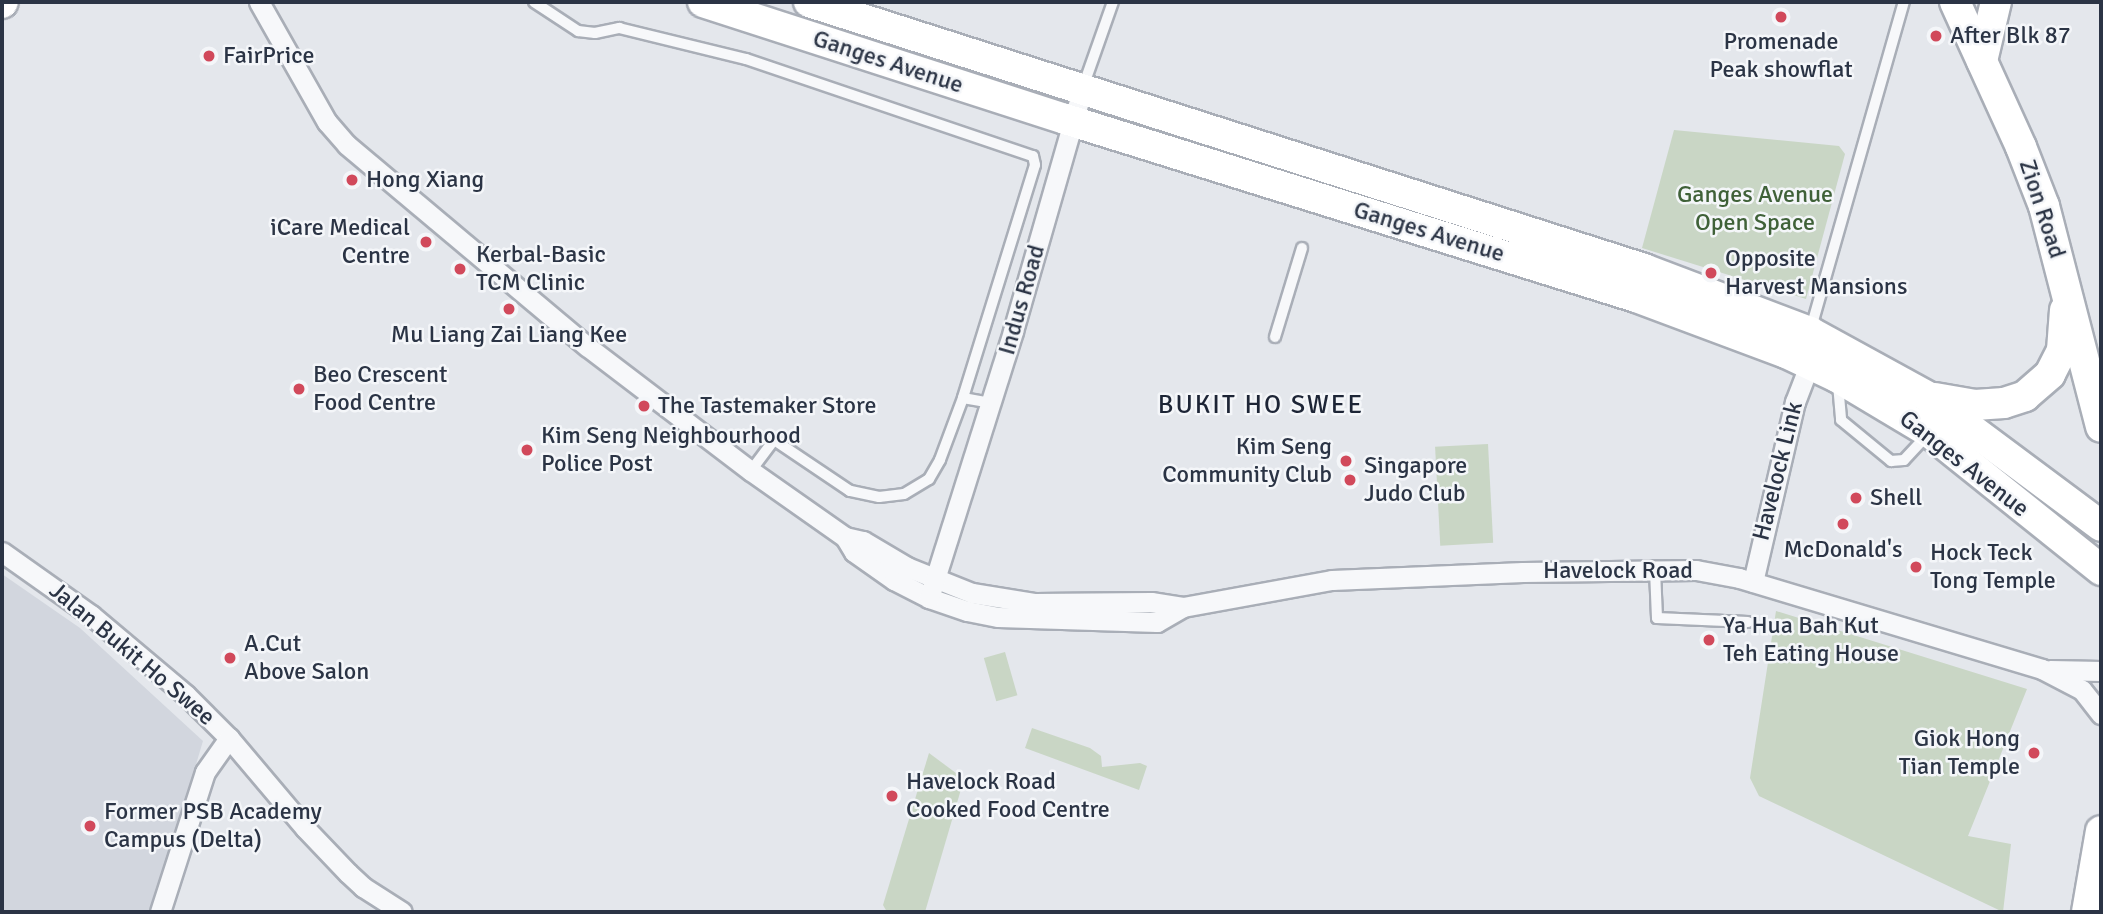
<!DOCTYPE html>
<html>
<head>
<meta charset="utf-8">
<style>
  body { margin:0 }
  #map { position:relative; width:2103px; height:914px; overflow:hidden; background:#e4e7ec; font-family:Signika,sans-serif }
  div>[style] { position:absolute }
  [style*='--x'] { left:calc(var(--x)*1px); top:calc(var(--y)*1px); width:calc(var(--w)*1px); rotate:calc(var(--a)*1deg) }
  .built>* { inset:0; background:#d2d6de }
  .green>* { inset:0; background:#c9d6c5; transform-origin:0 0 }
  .roads { filter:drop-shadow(2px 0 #a9aeb7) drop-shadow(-2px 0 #a9aeb7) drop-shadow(0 2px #a9aeb7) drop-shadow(0 -2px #a9aeb7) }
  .service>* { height:10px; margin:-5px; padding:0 5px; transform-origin:5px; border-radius:5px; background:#f7f8fa }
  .minor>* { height:19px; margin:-9.5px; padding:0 9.5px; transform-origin:9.5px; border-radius:9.5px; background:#f7f8fa }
  .primary>* { height:30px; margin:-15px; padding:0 15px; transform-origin:15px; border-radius:15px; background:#fff }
  .dots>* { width:19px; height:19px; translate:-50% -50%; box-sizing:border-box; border:4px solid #f4f6f9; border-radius:50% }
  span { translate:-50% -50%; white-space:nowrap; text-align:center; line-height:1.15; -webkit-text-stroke:5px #f4f6f9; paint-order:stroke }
  .poi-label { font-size:24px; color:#2b3445 }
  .left { translate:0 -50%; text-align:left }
  .right { translate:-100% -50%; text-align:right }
  .street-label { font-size:24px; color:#2b3445 }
  .park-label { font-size:24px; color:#3f6138 }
  .neighbourhood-label { font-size:26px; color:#1d2536; letter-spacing:2px }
  .frame { position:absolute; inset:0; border:4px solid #2b3445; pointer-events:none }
</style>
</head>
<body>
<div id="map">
  <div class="built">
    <i style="clip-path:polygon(2px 574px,80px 628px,203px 741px,152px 912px,2px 912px)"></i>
  </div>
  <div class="green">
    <i style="clip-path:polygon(1674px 130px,1839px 146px,1845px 154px,1806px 299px,1642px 248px)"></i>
    <i style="left:1488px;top:444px;width:99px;height:53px;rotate:87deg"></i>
    <i style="clip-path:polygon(1776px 611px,2027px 689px,1968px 836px,2011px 844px,2003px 912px,1759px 796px,1750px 778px)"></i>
    <i style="left:1005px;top:652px;width:45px;height:22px;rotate:74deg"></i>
    <i style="clip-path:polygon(1032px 728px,1090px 748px,1101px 756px,1102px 767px,1140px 763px,1147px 766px,1139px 790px,1025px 748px)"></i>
    <i style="clip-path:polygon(929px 753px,964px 779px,925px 912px,887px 912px,883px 905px)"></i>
  </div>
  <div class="roads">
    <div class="service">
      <i style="--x:534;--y:2;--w:53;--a:33.4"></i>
      <i style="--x:578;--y:31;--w:17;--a:7"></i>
      <i style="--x:595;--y:33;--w:25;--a:-12"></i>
      <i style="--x:619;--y:28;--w:131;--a:13.7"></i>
      <i style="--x:746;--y:59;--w:303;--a:18.7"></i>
      <i style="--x:1033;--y:156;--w:9;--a:77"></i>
      <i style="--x:1035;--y:165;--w:244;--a:107.2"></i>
      <i style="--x:963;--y:398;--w:66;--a:110.4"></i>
      <i style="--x:940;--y:460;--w:22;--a:120"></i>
      <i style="--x:929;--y:479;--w:29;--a:149"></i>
      <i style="--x:904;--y:494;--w:25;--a:173"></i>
      <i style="--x:879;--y:497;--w:30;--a:-168"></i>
      <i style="--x:850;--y:491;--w:92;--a:-146.1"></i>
      <i style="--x:774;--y:440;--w:39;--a:127"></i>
      <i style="--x:1083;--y:87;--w:90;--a:-70.6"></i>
      <i style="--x:1811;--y:328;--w:339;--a:-74.1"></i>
      <i style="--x:1275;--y:337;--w:93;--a:-73.1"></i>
      <i style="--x:1838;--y:384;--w:36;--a:85"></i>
      <i style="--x:1841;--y:420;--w:65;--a:39.4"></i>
      <i style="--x:1891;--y:461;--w:13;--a:-4"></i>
      <i style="--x:1904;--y:460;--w:34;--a:-47"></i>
      <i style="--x:963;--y:398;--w:28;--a:10"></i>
      <i style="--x:1655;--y:570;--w:48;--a:87.6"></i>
      <i style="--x:1657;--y:618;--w:91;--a:2.5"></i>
    </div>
    <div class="minor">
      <i style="--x:259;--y:2;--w:138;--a:60.5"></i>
      <i style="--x:327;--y:122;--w:30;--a:49"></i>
      <i style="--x:347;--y:145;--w:314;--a:40"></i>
      <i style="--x:588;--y:347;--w:205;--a:37.3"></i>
      <i style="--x:751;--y:471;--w:115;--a:35.1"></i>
      <i style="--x:845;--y:537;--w:17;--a:59"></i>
      <i style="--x:854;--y:552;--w:49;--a:35"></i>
      <i style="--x:894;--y:580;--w:39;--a:27"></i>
      <i style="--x:929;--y:598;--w:40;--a:18.9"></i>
      <i style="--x:967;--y:611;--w:32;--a:11"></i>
      <i style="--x:998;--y:617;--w:159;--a:1.8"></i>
      <i style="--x:1157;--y:622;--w:30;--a:-30"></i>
      <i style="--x:1183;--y:607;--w:151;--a:-10.3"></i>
      <i style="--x:1332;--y:580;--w:191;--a:-2.4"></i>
      <i style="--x:1523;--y:572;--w:173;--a:-0.7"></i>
      <i style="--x:1696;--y:570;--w:44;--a:10.5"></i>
      <i style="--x:1739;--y:578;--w:316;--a:16.7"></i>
      <i style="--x:2042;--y:669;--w:45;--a:27.7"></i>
      <i style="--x:2082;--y:690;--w:31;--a:52"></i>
      <i style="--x:845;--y:537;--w:18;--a:13"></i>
      <i style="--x:863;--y:541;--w:51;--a:30.6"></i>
      <i style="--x:907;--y:567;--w:70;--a:21.8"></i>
      <i style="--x:972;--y:593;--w:64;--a:9"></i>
      <i style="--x:1035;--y:603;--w:116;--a:-0.5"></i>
      <i style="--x:1151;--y:602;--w:32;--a:9"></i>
      <i style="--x:2;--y:552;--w:109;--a:35.3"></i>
      <i style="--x:91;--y:615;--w:124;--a:40.1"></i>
      <i style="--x:186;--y:695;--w:61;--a:45"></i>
      <i style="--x:229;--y:738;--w:118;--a:49.8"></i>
      <i style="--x:305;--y:828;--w:62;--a:46.3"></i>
      <i style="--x:348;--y:873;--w:21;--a:43"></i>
      <i style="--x:363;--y:887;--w:46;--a:32.7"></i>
      <i style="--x:1753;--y:582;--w:185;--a:-76.9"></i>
      <i style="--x:1795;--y:402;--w:42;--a:-69"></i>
      <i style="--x:929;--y:598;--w:280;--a:-72.5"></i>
      <i style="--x:1013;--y:331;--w:250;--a:-74"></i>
      <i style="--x:2050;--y:670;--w:51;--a:1.1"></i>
      <i style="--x:160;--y:912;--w:147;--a:-72.2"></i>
      <i style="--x:205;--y:772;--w:42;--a:-54.8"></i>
    </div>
    <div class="primary">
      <i style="--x:703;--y:2;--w:380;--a:17.9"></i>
      <i style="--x:1065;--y:119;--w:598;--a:17.31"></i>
      <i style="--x:1636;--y:297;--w:160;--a:20.5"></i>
      <i style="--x:1786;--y:353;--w:56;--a:25.2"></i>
      <i style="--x:1837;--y:377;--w:107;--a:30.9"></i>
      <i style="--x:1929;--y:432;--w:221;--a:38.7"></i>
      <i style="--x:809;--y:2;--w:877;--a:17.73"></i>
      <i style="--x:1644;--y:269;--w:178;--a:20.8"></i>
      <i style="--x:1810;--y:332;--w:135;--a:28.8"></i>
      <i style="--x:1928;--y:397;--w:216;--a:36.7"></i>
      <i style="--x:1955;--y:2;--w:159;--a:65.5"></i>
      <i style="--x:2021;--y:147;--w:63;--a:68.7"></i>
      <i style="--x:2044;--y:206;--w:228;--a:75.5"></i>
      <i style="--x:2;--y:3;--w:1;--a:-45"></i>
      <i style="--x:1982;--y:61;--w:61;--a:-76.7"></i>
      <i style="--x:1935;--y:398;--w:41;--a:9.9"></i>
      <i style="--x:1975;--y:405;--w:29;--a:-4"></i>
      <i style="--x:2004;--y:403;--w:22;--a:-18"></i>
      <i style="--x:2025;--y:396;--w:33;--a:-41"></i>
      <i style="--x:2050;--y:374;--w:27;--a:-63"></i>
      <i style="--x:2062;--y:350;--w:40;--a:-85.7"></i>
      <i style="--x:2087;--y:912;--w:82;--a:-80.2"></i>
    </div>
  </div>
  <div class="dots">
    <i style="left:1781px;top:17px;background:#d1495b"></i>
    <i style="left:1936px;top:36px;background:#d1495b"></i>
    <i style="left:209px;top:56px;background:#d1495b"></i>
    <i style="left:352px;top:180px;background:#d1495b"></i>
    <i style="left:426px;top:242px;background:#d1495b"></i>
    <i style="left:460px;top:269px;background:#d1495b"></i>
    <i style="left:1711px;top:273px;background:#d1495b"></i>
    <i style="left:509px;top:309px;background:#d1495b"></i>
    <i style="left:299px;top:389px;background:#d1495b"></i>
    <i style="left:644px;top:406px;background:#d1495b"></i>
    <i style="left:527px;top:450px;background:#d1495b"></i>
    <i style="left:1346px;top:461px;background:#d1495b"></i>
    <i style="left:1350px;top:480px;background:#d1495b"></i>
    <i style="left:1856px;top:498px;background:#d1495b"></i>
    <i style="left:1843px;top:524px;background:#d1495b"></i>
    <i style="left:1916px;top:567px;background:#d1495b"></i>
    <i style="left:1709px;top:640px;background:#d1495b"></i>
    <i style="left:230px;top:658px;background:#d1495b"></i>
    <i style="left:2034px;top:753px;background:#d1495b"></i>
    <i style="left:892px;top:796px;background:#d1495b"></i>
    <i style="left:90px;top:826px;background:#d1495b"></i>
  </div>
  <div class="poi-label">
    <span class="left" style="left:1950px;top:36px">After Blk 87</span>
    <span style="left:1781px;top:56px">Promenade<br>Peak showflat</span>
    <span class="left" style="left:223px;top:56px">FairPrice</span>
    <span class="left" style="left:366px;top:180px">Hong Xiang</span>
    <span class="right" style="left:410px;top:242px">iCare Medical<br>Centre</span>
    <span class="left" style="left:476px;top:269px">Kerbal-Basic<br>TCM Clinic</span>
    <span class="left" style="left:1725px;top:273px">Opposite<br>Harvest Mansions</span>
    <span style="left:509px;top:335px">Mu Liang Zai Liang Kee</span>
    <span class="left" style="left:313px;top:389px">Beo Crescent<br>Food Centre</span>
    <span class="left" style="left:658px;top:406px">The Tastemaker Store</span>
    <span class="left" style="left:541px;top:450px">Kim Seng Neighbourhood<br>Police Post</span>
    <span class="right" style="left:1332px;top:461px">Kim Seng<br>Community Club</span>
    <span class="left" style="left:1364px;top:480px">Singapore<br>Judo Club</span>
    <span class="left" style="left:1870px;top:498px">Shell</span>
    <span style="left:1843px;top:550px">McDonald's</span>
    <span class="left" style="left:1930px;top:567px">Hock Teck<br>Tong Temple</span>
    <span class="left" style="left:1723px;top:640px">Ya Hua Bah Kut<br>Teh Eating House</span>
    <span class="left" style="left:244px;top:658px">A.Cut<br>Above Salon</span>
    <span class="right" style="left:2020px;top:753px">Giok Hong<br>Tian Temple</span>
    <span class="left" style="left:906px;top:796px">Havelock Road<br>Cooked Food Centre</span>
    <span class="left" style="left:104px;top:826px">Former PSB Academy<br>Campus (Delta)</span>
  </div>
  <div class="street-label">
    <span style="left:888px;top:62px;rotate:18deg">Ganges Avenue</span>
    <span style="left:2042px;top:209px;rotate:72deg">Zion Road</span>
    <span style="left:1429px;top:232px;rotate:17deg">Ganges Avenue</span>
    <span style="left:1022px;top:300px;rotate:-74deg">Indus Road</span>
    <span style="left:1964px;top:464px;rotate:38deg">Ganges Avenue</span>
    <span style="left:1778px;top:471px;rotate:-76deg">Havelock Link</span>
    <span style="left:1618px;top:571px">Havelock Road</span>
    <span style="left:132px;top:654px;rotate:40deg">Jalan Bukit Ho Swee</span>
  </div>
  <div class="park-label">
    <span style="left:1755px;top:209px">Ganges Avenue<br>Open Space</span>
  </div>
  <div class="neighbourhood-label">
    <span style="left:1261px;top:406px">BUKIT HO SWEE</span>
  </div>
  <div class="frame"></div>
</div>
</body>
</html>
